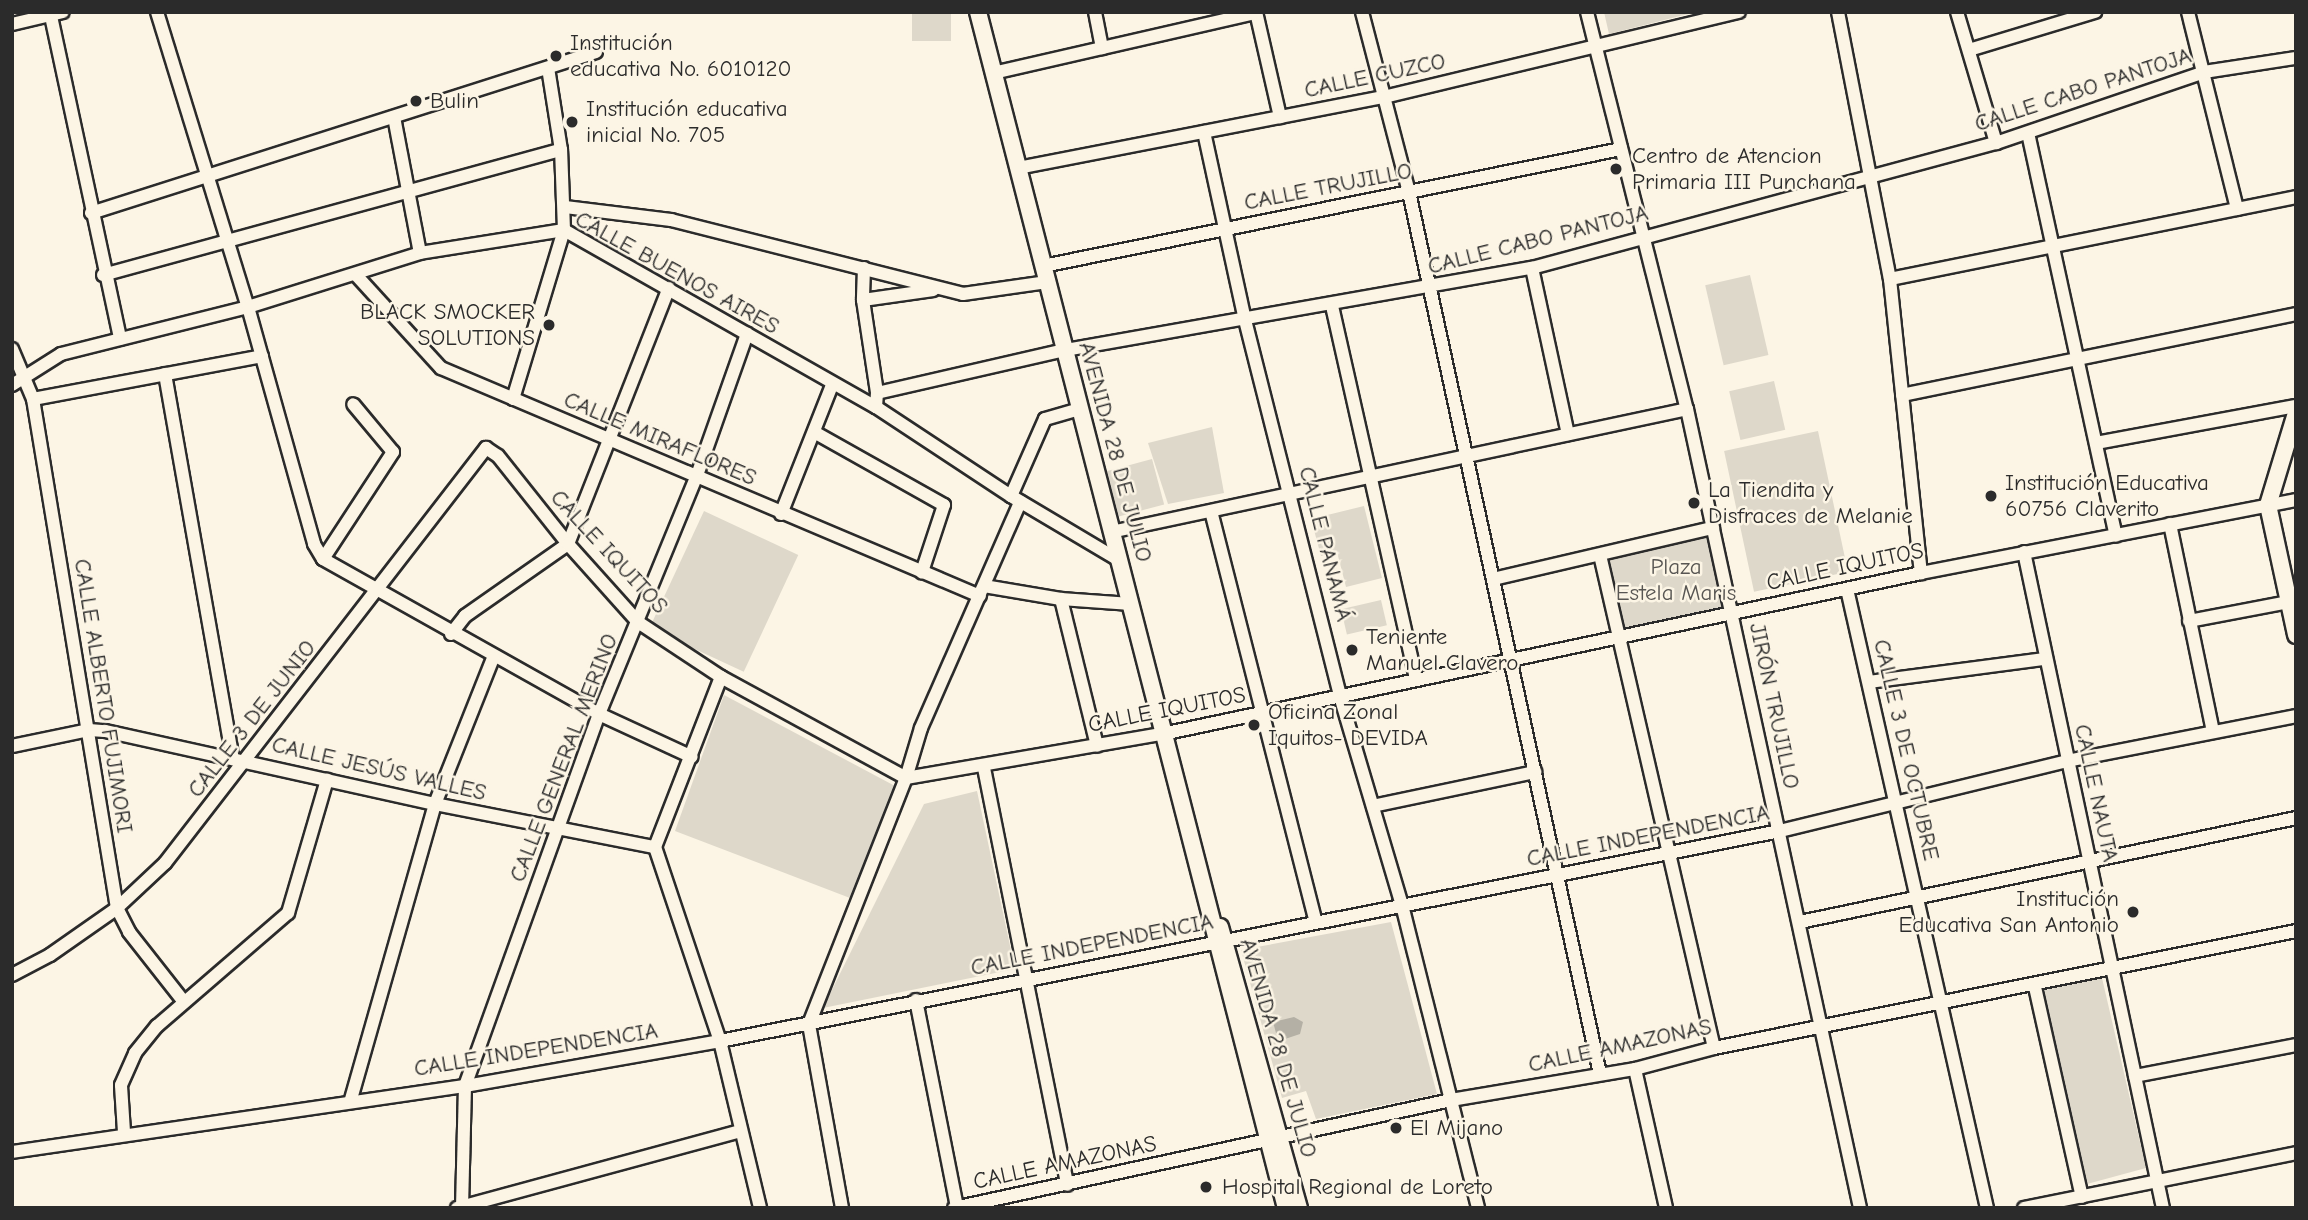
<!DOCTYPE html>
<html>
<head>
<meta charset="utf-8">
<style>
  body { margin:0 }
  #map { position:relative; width:2308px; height:1220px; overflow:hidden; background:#fcf5e5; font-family:"Comic Neue",sans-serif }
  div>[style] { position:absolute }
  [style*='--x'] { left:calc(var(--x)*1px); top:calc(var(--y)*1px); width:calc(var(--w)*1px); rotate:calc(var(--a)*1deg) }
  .green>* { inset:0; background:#ded8ca; transform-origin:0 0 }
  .water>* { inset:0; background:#b4b0a5 }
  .roads { filter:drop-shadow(2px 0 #2b2b2b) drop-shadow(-2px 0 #2b2b2b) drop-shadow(0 2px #2b2b2b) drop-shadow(0 -2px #2b2b2b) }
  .minor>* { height:12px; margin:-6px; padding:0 6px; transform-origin:6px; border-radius:6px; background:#fcf5e5 }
  .secondary>* { height:16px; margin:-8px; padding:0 8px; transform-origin:8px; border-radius:8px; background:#fcf5e5 }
  .dots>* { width:19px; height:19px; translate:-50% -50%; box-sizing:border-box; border:4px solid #fcf5e5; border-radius:50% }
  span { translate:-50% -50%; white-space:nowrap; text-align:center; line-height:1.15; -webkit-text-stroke:5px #fcf5e5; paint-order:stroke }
  .poi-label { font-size:23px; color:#2b2b2b }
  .left { translate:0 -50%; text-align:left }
  .right { translate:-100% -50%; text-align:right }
  .street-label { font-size:23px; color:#2b2b2b }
  .park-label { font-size:23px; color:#585653 }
  .frame { position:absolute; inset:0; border:14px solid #2b2b2b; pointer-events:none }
</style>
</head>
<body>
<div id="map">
  <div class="green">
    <i style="left:912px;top:12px;width:39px;height:29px"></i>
    <i style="clip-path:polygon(1604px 12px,1696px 12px,1609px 34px)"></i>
    <i style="left:1750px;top:275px;width:82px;height:46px;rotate:77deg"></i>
    <i style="left:1774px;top:381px;width:50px;height:46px;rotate:77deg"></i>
    <i style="clip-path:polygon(1212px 427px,1224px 493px,1168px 504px,1148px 443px)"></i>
    <i style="left:1818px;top:431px;width:144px;height:96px;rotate:78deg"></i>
    <i style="left:1152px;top:459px;width:47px;height:47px;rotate:75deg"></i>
    <i style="clip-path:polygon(1364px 506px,1382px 578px,1346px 587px,1337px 552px,1321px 556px,1311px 519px)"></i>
    <i style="left:704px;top:511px;width:104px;height:129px;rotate:25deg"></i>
    <i style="left:1709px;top:535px;width:74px;height:115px;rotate:77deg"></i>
    <i style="left:1381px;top:600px;width:26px;height:41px;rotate:77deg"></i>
    <i style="clip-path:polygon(724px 695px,895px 786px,850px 898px,675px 831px)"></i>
    <i style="clip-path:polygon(977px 791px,1015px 969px,823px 1008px,924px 804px)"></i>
    <i style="clip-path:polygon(1391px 922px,1437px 1094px,1316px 1119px,1306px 1091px,1282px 1098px,1241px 950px)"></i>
    <i style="clip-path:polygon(2102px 978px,2146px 1168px,2087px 1184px,2080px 1175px,2042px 998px,2045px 990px)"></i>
  </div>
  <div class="water">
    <i style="clip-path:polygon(1294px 1017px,1303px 1022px,1300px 1034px,1285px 1039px,1276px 1033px,1273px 1022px)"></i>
  </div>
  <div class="roads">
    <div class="minor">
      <i style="--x:157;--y:12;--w:309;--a:72.9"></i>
      <i style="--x:248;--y:307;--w:246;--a:74.4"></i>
      <i style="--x:314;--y:544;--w:17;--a:59"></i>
      <i style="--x:323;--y:559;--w:317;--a:29.3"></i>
      <i style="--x:599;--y:714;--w:102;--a:24.8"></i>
      <i style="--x:1095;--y:12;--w:37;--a:79"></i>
      <i style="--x:1256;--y:12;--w:108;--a:77.1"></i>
      <i style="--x:1362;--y:12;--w:186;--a:75.4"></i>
      <i style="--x:1409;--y:192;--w:902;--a:77.78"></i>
      <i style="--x:1587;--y:12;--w:409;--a:75.9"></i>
      <i style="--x:1687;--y:409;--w:818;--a:77.78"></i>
      <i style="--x:1838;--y:12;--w:272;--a:79"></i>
      <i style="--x:1890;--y:279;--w:296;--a:84"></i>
      <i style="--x:1957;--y:12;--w:137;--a:73.4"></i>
      <i style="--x:2188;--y:12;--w:203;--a:76"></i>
      <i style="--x:51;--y:16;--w:330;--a:77.9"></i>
      <i style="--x:12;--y:24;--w:52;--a:-13.2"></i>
      <i style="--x:1969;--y:50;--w:132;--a:-16.8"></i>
      <i style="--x:993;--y:73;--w:270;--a:-12.9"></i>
      <i style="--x:394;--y:117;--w:138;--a:79.2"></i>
      <i style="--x:1204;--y:132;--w:192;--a:77.7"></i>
      <i style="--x:1245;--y:320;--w:388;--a:75.8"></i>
      <i style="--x:1340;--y:696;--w:218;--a:73.5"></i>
      <i style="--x:1402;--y:905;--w:312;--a:75.9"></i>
      <i style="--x:2028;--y:133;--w:412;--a:77.7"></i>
      <i style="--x:1018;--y:168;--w:373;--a:-11"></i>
      <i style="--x:1384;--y:97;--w:365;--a:-13.5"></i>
      <i style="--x:565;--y:207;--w:107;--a:7"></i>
      <i style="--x:671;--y:220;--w:301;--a:14.2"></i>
      <i style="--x:963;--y:294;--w:85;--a:-8.1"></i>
      <i style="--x:91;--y:213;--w:530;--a:-17.68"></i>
      <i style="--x:1043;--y:266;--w:590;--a:-11.44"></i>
      <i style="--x:864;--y:268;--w:32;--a:92"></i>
      <i style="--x:863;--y:300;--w:94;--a:81.4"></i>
      <i style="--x:1532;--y:268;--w:170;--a:77.8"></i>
      <i style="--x:103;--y:275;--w:475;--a:-15.3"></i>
      <i style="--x:356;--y:275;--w:126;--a:47.6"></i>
      <i style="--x:441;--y:368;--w:585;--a:22.93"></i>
      <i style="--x:1890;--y:279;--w:414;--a:-11.4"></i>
      <i style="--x:863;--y:300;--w:71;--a:-8.1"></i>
      <i style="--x:1332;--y:306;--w:383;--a:77.3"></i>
      <i style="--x:12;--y:349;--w:54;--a:67.2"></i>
      <i style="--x:33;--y:399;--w:516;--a:80.63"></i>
      <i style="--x:117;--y:908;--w:27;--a:63"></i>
      <i style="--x:129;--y:932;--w:89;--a:51.8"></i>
      <i style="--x:165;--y:374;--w:391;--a:80"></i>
      <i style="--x:12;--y:385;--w:58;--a:-32.3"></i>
      <i style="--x:61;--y:354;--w:193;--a:-14.1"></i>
      <i style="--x:248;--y:307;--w:180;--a:-17.4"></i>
      <i style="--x:420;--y:253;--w:146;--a:-9.1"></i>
      <i style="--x:564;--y:230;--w:359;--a:29.6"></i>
      <i style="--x:876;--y:407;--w:162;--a:33.4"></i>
      <i style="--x:1011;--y:496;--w:126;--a:30.7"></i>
      <i style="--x:1902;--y:395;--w:402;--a:-11.6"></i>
      <i style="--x:33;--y:399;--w:233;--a:-10.6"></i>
      <i style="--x:513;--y:399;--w:177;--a:-73.2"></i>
      <i style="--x:564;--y:230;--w:80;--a:-92.1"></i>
      <i style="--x:561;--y:150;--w:83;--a:-99"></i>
      <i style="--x:876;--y:407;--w:14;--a:-86"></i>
      <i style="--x:877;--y:393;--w:193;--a:-12.9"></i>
      <i style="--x:1065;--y:350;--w:474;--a:-10"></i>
      <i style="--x:1532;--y:268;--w:481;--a:-15.1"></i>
      <i style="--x:1996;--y:143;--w:220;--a:-18.8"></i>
      <i style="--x:2204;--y:72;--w:93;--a:-8.7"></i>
      <i style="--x:814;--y:432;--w:149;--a:29.3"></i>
      <i style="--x:944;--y:505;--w:71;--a:108.2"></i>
      <i style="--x:2096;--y:443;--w:203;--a:-10.5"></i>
      <i style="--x:1011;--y:496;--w:84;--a:-66.2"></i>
      <i style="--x:1045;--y:419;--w:36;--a:-16"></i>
      <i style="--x:1211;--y:511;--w:424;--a:75.7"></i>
      <i style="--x:781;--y:514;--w:139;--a:-68.4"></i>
      <i style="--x:2170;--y:524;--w:212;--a:78.3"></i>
      <i style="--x:1111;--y:532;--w:589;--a:-12.05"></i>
      <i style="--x:2024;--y:552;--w:671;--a:78.04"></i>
      <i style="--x:1600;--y:555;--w:506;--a:76.98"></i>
      <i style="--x:323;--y:559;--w:128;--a:-56.8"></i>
      <i style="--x:393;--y:452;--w:62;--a:-129.8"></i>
      <i style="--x:1493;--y:579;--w:226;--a:-13.1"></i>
      <i style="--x:984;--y:586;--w:78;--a:9.6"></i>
      <i style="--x:1061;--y:599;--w:70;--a:4.1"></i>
      <i style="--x:1847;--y:589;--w:635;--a:77.26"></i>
      <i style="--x:1061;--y:599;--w:151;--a:76.2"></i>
      <i style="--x:2189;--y:621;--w:102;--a:-10.8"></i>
      <i style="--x:451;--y:634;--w:23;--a:-52"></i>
      <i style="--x:465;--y:616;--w:126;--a:-35"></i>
      <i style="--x:568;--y:544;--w:275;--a:-68.5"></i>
      <i style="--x:721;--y:677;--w:182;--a:111.2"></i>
      <i style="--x:655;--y:847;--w:205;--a:71.5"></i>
      <i style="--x:720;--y:1041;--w:172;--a:76.5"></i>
      <i style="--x:1869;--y:682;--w:177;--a:-7.5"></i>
      <i style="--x:12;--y:746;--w:79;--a:-11.7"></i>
      <i style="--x:89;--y:730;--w:16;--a:4"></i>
      <i style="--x:105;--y:731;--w:338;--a:12.5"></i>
      <i style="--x:435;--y:804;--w:224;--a:11.1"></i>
      <i style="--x:984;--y:768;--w:425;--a:78.7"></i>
      <i style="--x:1373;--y:806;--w:166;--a:-11.9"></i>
      <i style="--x:1800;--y:922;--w:507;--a:-11.84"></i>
      <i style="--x:12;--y:975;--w:43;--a:-27.8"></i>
      <i style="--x:50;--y:955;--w:82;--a:-35"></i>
      <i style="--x:117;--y:908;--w:66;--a:-43.2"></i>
      <i style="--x:165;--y:863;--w:525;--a:-52.28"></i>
      <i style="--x:486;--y:448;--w:14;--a:34"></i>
      <i style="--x:498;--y:456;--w:112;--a:51.5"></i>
      <i style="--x:568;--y:544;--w:105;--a:48.1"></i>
      <i style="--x:638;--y:622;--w:100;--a:33.5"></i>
      <i style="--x:721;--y:677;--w:211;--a:28.6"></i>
      <i style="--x:906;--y:778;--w:265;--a:-9.8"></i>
      <i style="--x:1167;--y:733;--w:771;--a:-11.98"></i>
      <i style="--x:1921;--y:573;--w:382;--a:-11"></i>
      <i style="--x:2035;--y:987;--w:215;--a:77.4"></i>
      <i style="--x:916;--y:1000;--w:211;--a:78.8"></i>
      <i style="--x:1635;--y:1069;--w:142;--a:77.4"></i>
      <i style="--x:2135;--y:1076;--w:164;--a:-10.9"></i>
      <i style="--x:351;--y:1099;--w:307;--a:-74.1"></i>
      <i style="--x:435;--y:804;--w:157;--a:-68.3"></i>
      <i style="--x:124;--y:1132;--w:47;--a:-93.7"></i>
      <i style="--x:121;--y:1085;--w:35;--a:-66"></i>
      <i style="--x:135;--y:1053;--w:35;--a:-51"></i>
      <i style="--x:157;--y:1026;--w:173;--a:-40.8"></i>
      <i style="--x:288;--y:913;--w:139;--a:-73.7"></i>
      <i style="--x:12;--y:1152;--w:458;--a:-8.3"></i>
      <i style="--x:465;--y:1086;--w:259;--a:-10"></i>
      <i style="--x:720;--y:1041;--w:1081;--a:-11.21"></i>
      <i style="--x:1780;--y:831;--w:295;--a:-13.7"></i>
      <i style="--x:2067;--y:761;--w:233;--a:-11.1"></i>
      <i style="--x:457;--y:1208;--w:293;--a:-15.2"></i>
      <i style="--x:462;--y:1208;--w:122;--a:-88.6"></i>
      <i style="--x:465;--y:1086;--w:395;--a:-70.2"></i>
      <i style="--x:599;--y:714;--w:255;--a:-67.7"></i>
      <i style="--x:696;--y:478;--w:153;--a:-70.5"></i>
      <i style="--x:842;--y:1208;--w:187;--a:-100.2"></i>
      <i style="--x:809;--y:1024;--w:264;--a:-68.5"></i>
      <i style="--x:906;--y:778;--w:52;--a:-73.3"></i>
      <i style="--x:921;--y:728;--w:247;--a:-66.3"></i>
      <i style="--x:954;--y:1208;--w:509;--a:-12.26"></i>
      <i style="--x:1451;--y:1100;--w:187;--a:-9.6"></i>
      <i style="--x:1635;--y:1069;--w:82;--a:-14.9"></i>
      <i style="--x:1714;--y:1048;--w:594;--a:-11.37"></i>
      <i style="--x:2024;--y:1208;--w:278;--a:-11.4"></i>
    </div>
    <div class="secondary">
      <i style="--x:978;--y:12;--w:1235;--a:75.56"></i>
      <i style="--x:2296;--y:413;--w:96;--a:106.9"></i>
      <i style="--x:2268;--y:505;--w:133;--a:77.8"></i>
      <i style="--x:1220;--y:927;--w:292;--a:74.3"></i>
    </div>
  </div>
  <div class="dots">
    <i style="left:556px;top:56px;background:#2b2b2b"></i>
    <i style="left:416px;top:101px;background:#2b2b2b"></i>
    <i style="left:572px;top:122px;background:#2b2b2b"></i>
    <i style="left:1616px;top:169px;background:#2b2b2b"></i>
    <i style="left:549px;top:325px;background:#2b2b2b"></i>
    <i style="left:1991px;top:496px;background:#2b2b2b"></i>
    <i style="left:1694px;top:503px;background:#2b2b2b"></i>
    <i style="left:1352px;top:650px;background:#2b2b2b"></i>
    <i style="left:1254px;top:725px;background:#2b2b2b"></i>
    <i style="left:2133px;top:912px;background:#2b2b2b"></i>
    <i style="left:1396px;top:1128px;background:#2b2b2b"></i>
    <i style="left:1206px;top:1187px;background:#2b2b2b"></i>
  </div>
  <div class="poi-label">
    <span class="left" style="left:570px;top:56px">Institución<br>educativa No. 6010120</span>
    <span class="left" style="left:430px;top:101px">Bulin</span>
    <span class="left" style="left:586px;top:122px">Institución educativa<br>inicial No. 705</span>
    <span class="left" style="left:1632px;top:169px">Centro de Atencion<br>Primaria III Punchana</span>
    <span class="right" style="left:535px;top:325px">BLACK SMOCKER<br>SOLUTIONS</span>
    <span class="left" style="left:2005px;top:496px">Institución Educativa<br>60756 Claverito</span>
    <span class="left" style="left:1708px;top:503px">La Tiendita y<br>Disfraces de Melanie</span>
    <span class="left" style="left:1366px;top:650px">Teniente<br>Manuel Clavero</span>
    <span class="left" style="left:1268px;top:725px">Oficina Zonal<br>Iquitos- DEVIDA</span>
    <span class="right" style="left:2119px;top:912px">Institución<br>Educativa San Antonio</span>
    <span class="left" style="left:1410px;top:1128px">El Mijano</span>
    <span class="left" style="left:1222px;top:1187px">Hospital Regional de Loreto</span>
  </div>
  <div class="street-label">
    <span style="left:1375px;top:76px;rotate:-12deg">CALLE CUZCO</span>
    <span style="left:2083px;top:90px;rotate:-18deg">CALLE CABO PANTOJA</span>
    <span style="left:1328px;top:187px;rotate:-11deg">CALLE TRUJILLO</span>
    <span style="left:1538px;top:240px;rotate:-14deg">CALLE CABO PANTOJA</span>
    <span style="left:677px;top:273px;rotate:29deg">CALLE BUENOS AIRES</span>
    <span style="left:660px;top:439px;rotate:23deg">CALLE MIRAFLORES</span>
    <span style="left:1115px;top:452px;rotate:75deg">AVENIDA 28 DE JULIO</span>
    <span style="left:1325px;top:544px;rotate:76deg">CALLE PANAMÁ</span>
    <span style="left:609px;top:552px;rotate:47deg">CALLE IQUITOS</span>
    <span style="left:1845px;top:567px;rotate:-12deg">CALLE IQUITOS</span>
    <span style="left:103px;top:696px;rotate:81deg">CALLE ALBERTO FUJIMORI</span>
    <span style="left:1774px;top:706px;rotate:78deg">JIRÓN TRUJILLO</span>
    <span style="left:1167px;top:710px;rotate:-11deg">CALLE IQUITOS</span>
    <span style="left:252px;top:719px;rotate:-52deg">CALLE 3 DE JUNIO</span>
    <span style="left:1906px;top:750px;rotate:77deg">CALLE 3 DE OCTUBRE</span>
    <span style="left:564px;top:758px;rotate:-69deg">CALLE GENERAL MERINO</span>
    <span style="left:379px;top:769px;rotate:13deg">CALLE JESÚS VALLES</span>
    <span style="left:2096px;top:793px;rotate:78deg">CALLE NAUTA</span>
    <span style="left:1648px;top:836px;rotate:-11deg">CALLE INDEPENDENCIA</span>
    <span style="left:1092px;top:945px;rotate:-11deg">CALLE INDEPENDENCIA</span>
    <span style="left:1620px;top:1046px;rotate:-12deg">CALLE AMAZONAS</span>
    <span style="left:1278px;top:1048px;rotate:74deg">AVENIDA 28 DE JULIO</span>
    <span style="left:536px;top:1050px;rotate:-9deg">CALLE INDEPENDENCIA</span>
    <span style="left:1065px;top:1163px;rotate:-12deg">CALLE AMAZONAS</span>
  </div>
  <div class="park-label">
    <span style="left:1676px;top:580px">Plaza<br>Estela Maris</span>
  </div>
  <div class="frame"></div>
</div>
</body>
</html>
